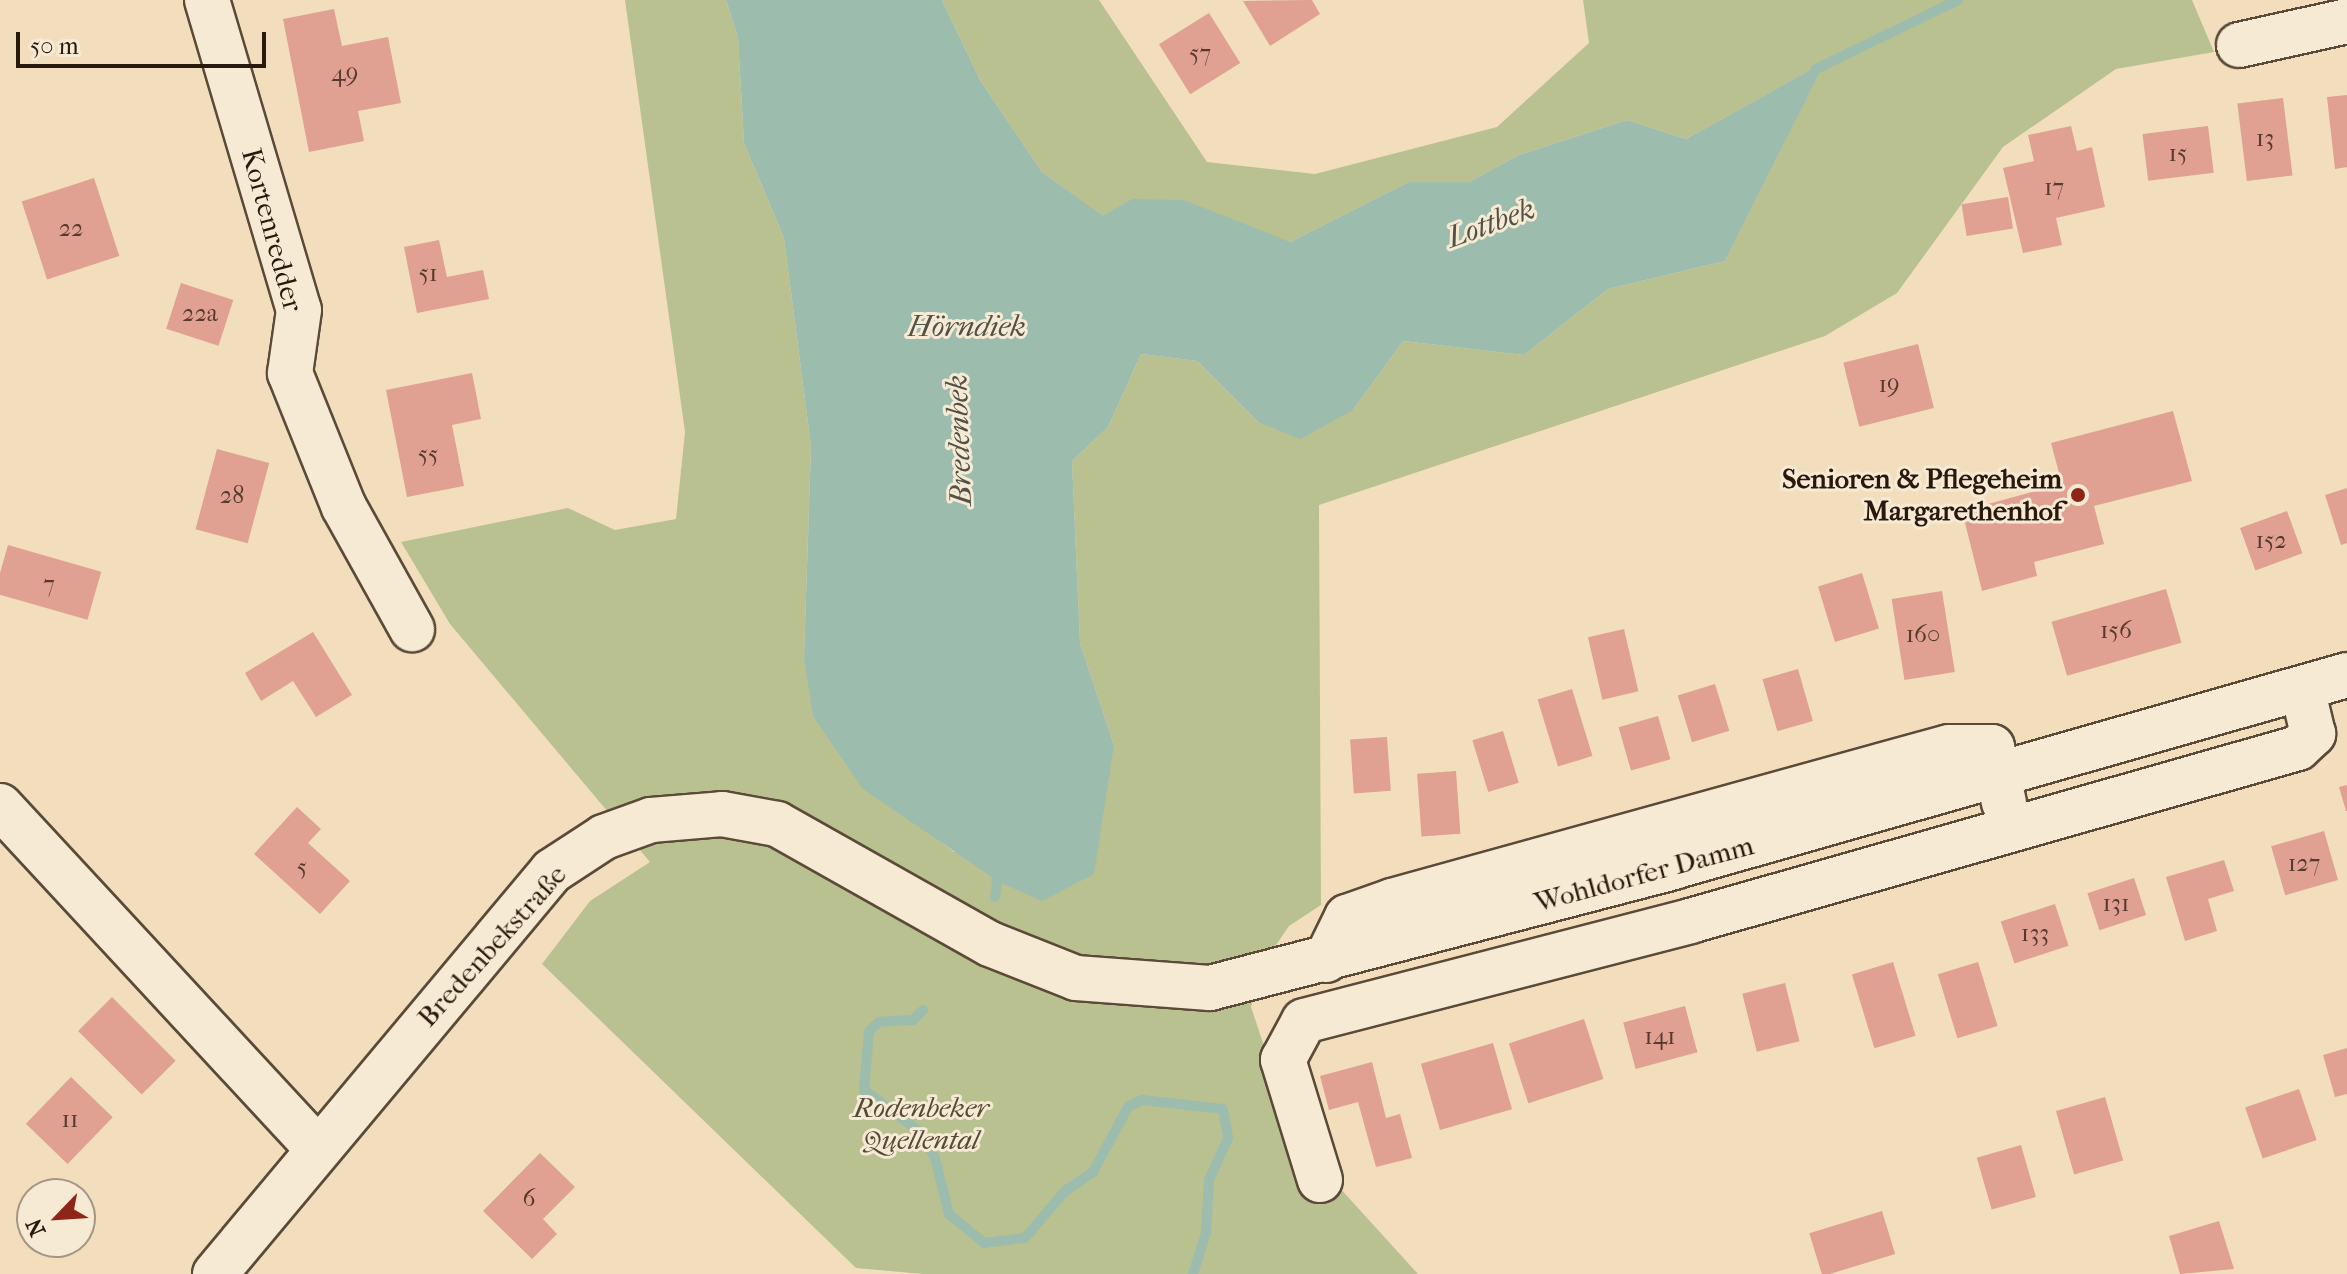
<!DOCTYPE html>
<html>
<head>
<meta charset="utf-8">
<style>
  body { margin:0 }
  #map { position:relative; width:2347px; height:1274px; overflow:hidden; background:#f2debd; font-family:"IM FELL French Canon",serif }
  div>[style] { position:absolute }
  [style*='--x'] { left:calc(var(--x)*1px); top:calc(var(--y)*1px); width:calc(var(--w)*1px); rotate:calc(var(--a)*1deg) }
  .green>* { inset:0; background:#bac191 }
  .water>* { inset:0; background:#9cbcae }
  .stream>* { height:10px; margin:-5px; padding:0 5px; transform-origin:5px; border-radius:5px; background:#9cbcae }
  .building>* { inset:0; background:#e0a092; transform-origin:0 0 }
  .roads { filter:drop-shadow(2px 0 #5b4a38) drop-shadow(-2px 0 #5b4a38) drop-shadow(0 2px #5b4a38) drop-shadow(0 -2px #5b4a38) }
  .minor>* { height:44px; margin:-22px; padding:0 22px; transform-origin:22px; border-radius:22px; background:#f7ead4 }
  .dots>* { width:22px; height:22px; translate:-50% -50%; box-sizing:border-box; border:4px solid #f7ead4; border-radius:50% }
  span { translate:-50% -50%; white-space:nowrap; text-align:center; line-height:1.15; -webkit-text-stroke:6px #f7ead4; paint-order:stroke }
  .number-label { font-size:24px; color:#573a2e }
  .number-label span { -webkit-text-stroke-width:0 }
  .street-label { font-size:28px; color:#29180c }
  .poi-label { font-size:28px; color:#29180c; font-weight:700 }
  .right { translate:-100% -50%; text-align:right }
  .park-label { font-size:28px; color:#544b34; font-style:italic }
  .water-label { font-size:30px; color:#515145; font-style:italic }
  .north { position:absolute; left:16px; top:1178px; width:80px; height:80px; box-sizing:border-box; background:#f7ead4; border:2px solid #a59684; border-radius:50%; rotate:245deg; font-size:22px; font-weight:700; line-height:32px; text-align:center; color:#29180c }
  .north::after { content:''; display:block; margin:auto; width:28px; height:36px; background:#8f2418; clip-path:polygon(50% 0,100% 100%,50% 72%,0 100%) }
  .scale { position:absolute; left:16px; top:32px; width:250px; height:36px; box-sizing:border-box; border:4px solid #29180c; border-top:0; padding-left:10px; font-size:24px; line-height:28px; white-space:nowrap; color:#29180c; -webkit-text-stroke:6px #f7ead4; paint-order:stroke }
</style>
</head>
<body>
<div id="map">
  <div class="green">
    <i style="clip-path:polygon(625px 0,726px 0,738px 37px,744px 143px,784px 238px,811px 446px,804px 658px,913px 821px,954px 852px,1114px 745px,1080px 643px,1072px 461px,1108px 427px,1141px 354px,1197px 361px,1258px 422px,1353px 410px,1403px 341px,1524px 355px,1608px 289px,1725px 261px,1824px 63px,1686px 139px,1627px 120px,1519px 155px,1469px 182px,1409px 182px,1290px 242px,1131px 199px,1103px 217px,1042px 172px,980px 80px,942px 0,1099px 0,1207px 162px,1315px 174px,1497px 127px,1589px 43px,1583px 0,2192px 0,2214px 52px,2116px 69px,2003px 147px,1897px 293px,1825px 336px,1319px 505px,1321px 905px,1289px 926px,1265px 961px,1251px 1007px,1313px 1192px,1338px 1186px,1418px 1274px,923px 1274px,856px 1268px,542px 964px,590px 901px,650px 862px,450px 624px,401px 542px,568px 508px,615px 530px,676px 519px,685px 432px)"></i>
  </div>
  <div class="water">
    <i style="clip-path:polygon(726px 0,942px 0,980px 80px,1042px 172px,1103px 216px,1131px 199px,1184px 200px,1290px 242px,1409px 182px,1469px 182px,1519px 155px,1627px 120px,1686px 139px,1825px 62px,1725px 261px,1608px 289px,1524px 355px,1403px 341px,1353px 410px,1300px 439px,1258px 422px,1197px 361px,1141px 354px,1108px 427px,1072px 461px,1080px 643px,1114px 745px,1094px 874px,1042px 901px,999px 882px,863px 789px,813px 716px,804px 658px,811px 446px,784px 238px,744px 143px,738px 37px)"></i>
  </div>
  <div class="stream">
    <i style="--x:1816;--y:69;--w:158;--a:-25.9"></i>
    <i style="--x:995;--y:897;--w:28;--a:-82"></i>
    <i style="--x:923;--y:1010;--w:14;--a:135"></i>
    <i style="--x:913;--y:1020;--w:34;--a:177"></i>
    <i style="--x:879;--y:1022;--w:13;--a:138"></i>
    <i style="--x:869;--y:1031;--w:59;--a:94.8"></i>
    <i style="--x:864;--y:1090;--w:69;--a:36.7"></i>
    <i style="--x:919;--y:1131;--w:31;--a:59"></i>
    <i style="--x:935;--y:1158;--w:58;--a:76"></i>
    <i style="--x:949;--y:1214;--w:45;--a:39.6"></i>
    <i style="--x:984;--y:1243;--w:41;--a:-7"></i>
    <i style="--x:1025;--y:1238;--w:62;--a:-49.6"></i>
    <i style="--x:1065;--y:1191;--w:34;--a:-34"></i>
    <i style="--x:1093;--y:1172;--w:74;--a:-61.7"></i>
    <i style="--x:1128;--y:1107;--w:16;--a:-27"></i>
    <i style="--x:1142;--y:1100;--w:81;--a:6.3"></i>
    <i style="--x:1223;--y:1109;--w:29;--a:80"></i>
    <i style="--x:1228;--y:1138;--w:46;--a:114.3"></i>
    <i style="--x:1209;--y:1180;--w:53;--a:93.2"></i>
    <i style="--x:1206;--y:1233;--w:43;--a:107.6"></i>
  </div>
  <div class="building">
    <i style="clip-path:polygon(1312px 0,1320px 14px,1270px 46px,1243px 1px)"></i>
    <i style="clip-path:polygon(334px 9px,342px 46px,388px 37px,401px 103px,358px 111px,364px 141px,309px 152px,283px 19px)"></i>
    <i style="left:1209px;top:13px;width:59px;height:59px;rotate:58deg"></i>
    <i style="clip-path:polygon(2347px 95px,2347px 167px,2335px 169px,2327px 97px)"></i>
    <i style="left:2283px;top:98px;width:78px;height:46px;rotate:83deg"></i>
    <i style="clip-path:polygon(2071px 126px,2077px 151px,2092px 147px,2105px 207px,2056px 218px,2062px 245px,2023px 253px,2003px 168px,2034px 161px,2028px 135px)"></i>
    <i style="left:2208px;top:126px;width:47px;height:66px;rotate:83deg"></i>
    <i style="left:94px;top:178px;width:82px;height:76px;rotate:72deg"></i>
    <i style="left:2008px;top:197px;width:32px;height:47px;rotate:81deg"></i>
    <i style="clip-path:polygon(439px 240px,447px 277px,483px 270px,489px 299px,417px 313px,404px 247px)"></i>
    <i style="left:181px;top:283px;width:55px;height:48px;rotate:18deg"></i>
    <i style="left:1918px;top:344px;width:66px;height:77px;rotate:76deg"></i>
    <i style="clip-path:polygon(472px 373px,481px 419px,452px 425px,464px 486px,407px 497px,386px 390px)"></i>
    <i style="clip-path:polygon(2173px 411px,2192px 481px,2094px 506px,2104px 544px,2034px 562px,2037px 576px,1982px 591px,1962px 511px,2062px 484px,2051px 443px)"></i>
    <i style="left:217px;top:449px;width:54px;height:83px;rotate:15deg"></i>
    <i style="clip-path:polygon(2347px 488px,2347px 543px,2341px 545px,2325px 495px)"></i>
    <i style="left:2287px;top:511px;width:45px;height:50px;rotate:70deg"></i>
    <i style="left:8px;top:545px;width:97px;height:50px;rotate:16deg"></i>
    <i style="left:1862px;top:573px;width:58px;height:46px;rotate:73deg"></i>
    <i style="left:2166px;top:589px;width:56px;height:119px;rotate:74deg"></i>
    <i style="left:1942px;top:591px;width:82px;height:51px;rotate:81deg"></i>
    <i style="left:1624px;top:629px;width:64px;height:37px;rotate:77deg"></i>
    <i style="clip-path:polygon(313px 632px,352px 695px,316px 717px,293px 681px,261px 701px,245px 673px)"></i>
    <i style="left:1798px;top:669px;width:54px;height:37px;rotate:74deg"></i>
    <i style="left:1715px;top:684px;width:49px;height:39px;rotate:73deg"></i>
    <i style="left:1572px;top:689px;width:70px;height:36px;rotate:73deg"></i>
    <i style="left:1658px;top:716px;width:45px;height:41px;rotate:74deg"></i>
    <i style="left:1503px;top:731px;width:54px;height:32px;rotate:73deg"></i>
    <i style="left:1387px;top:737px;width:54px;height:37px;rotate:86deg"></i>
    <i style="left:1456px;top:771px;width:63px;height:39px;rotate:86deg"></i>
    <i style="clip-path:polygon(2347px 785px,2347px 811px,2346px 811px,2339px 787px)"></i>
    <i style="clip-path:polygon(297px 807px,321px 829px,308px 843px,350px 881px,320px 914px,254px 854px)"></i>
    <i style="left:2324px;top:831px;width:51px;height:55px;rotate:74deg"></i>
    <i style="clip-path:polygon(2224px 860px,2234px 891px,2208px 899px,2217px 931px,2185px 941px,2166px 877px)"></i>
    <i style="left:2134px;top:878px;width:39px;height:49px;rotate:72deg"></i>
    <i style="left:2055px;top:904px;width:44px;height:57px;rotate:72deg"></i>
    <i style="left:1893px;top:962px;width:77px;height:43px;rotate:73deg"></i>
    <i style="left:1978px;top:962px;width:67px;height:42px;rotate:73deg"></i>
    <i style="left:1785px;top:983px;width:60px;height:44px;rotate:76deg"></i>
    <i style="left:112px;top:997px;width:90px;height:48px;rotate:45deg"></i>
    <i style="left:1685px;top:1006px;width:48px;height:64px;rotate:75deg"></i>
    <i style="left:1584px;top:1019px;width:63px;height:79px;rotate:72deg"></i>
    <i style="left:1493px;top:1043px;width:69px;height:75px;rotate:74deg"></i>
    <i style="clip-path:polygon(2347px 1048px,2347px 1094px,2335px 1097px,2323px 1055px)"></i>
    <i style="clip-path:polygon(1372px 1062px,1386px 1118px,1400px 1114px,1412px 1158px,1376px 1167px,1358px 1102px,1329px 1110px,1320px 1076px)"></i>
    <i style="left:71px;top:1077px;width:58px;height:65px;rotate:44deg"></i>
    <i style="left:2299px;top:1089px;width:54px;height:57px;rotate:71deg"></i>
    <i style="left:2105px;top:1097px;width:66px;height:51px;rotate:74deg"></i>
    <i style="left:2021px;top:1145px;width:54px;height:46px;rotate:74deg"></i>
    <i style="clip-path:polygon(540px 1153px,575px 1187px,543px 1219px,557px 1234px,532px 1259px,483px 1211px)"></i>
    <i style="left:1882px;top:1211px;width:45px;height:76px;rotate:73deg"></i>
    <i style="clip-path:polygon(2219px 1221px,2234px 1269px,2180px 1274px,2169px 1236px)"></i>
  </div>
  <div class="roads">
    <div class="minor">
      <i style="--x:207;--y:0;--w:323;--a:73.5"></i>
      <i style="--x:299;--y:310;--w:64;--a:98.1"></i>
      <i style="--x:290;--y:373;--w:144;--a:68.1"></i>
      <i style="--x:344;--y:507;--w:140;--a:60.9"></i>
      <i style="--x:2239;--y:45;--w:111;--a:-12.5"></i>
      <i style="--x:0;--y:806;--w:466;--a:47.2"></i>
      <i style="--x:1326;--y:960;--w:48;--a:-64"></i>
      <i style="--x:1347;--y:917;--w:48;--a:-19.6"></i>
      <i style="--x:1392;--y:901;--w:578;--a:-15.46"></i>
      <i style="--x:1949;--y:747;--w:43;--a:0"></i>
      <i style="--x:1992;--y:747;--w:57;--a:77.9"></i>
      <i style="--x:1320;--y:1180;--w:126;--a:-107.1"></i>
      <i style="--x:1283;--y:1060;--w:44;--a:-61.7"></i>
      <i style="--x:1304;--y:1021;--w:399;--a:-14.5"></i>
      <i style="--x:1690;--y:921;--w:632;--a:-15.88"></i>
      <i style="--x:2298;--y:748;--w:21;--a:-43"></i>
      <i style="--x:2313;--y:734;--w:47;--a:-103.4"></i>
      <i style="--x:215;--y:1274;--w:525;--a:-50.1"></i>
      <i style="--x:552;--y:871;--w:62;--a:-33.2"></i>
      <i style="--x:604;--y:837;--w:50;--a:-19.9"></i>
      <i style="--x:651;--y:820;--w:71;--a:-4.8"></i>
      <i style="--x:722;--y:814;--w:56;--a:10.3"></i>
      <i style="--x:777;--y:824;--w:244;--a:29.4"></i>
      <i style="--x:990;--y:944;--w:92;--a:21.6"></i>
      <i style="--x:1076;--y:978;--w:134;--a:4.3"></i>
      <i style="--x:1210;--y:988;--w:479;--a:-14.6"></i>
      <i style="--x:1673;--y:867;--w:701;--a:-15.9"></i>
    </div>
  </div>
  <div class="dots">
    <i style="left:2078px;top:495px;background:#8f2418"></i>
  </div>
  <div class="number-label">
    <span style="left:1200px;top:54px">57</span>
    <span style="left:345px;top:74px">49</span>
    <span style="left:2265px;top:139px">13</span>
    <span style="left:2178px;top:154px">15</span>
    <span style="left:2054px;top:188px">17</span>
    <span style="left:71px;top:229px">22</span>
    <span style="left:428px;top:274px">51</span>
    <span style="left:200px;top:314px">22a</span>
    <span style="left:1889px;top:385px">19</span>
    <span style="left:428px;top:455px">55</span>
    <span style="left:232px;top:496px">28</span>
    <span style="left:2271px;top:541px">152</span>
    <span style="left:49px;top:585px">7</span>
    <span style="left:2116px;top:631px">156</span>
    <span style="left:1923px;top:635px">160</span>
    <span style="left:2304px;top:864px">127</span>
    <span style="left:302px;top:868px">5</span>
    <span style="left:2116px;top:904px">131</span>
    <span style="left:2035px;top:934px">133</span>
    <span style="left:1660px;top:1037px">141</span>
    <span style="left:70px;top:1120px">11</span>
    <span style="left:529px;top:1199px">6</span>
  </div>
  <div class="street-label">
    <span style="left:272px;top:230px;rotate:75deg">Kortenredder</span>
    <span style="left:1644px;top:874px;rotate:-15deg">Wohldorfer Damm</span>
    <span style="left:492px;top:946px;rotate:-48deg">Bredenbekstraße</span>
  </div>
  <div class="poi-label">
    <span class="right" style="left:2062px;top:495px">Senioren &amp; Pflegeheim<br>Margarethenhof</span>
  </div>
  <div class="park-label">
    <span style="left:921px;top:1124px">Rodenbeker<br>Quellental</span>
  </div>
  <div class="water-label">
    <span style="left:1491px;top:224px;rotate:-20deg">Lottbek</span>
    <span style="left:967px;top:327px">Hörndiek</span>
    <span style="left:960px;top:440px;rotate:-92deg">Bredenbek</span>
  </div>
  <div class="north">N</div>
  <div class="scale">50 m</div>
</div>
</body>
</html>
